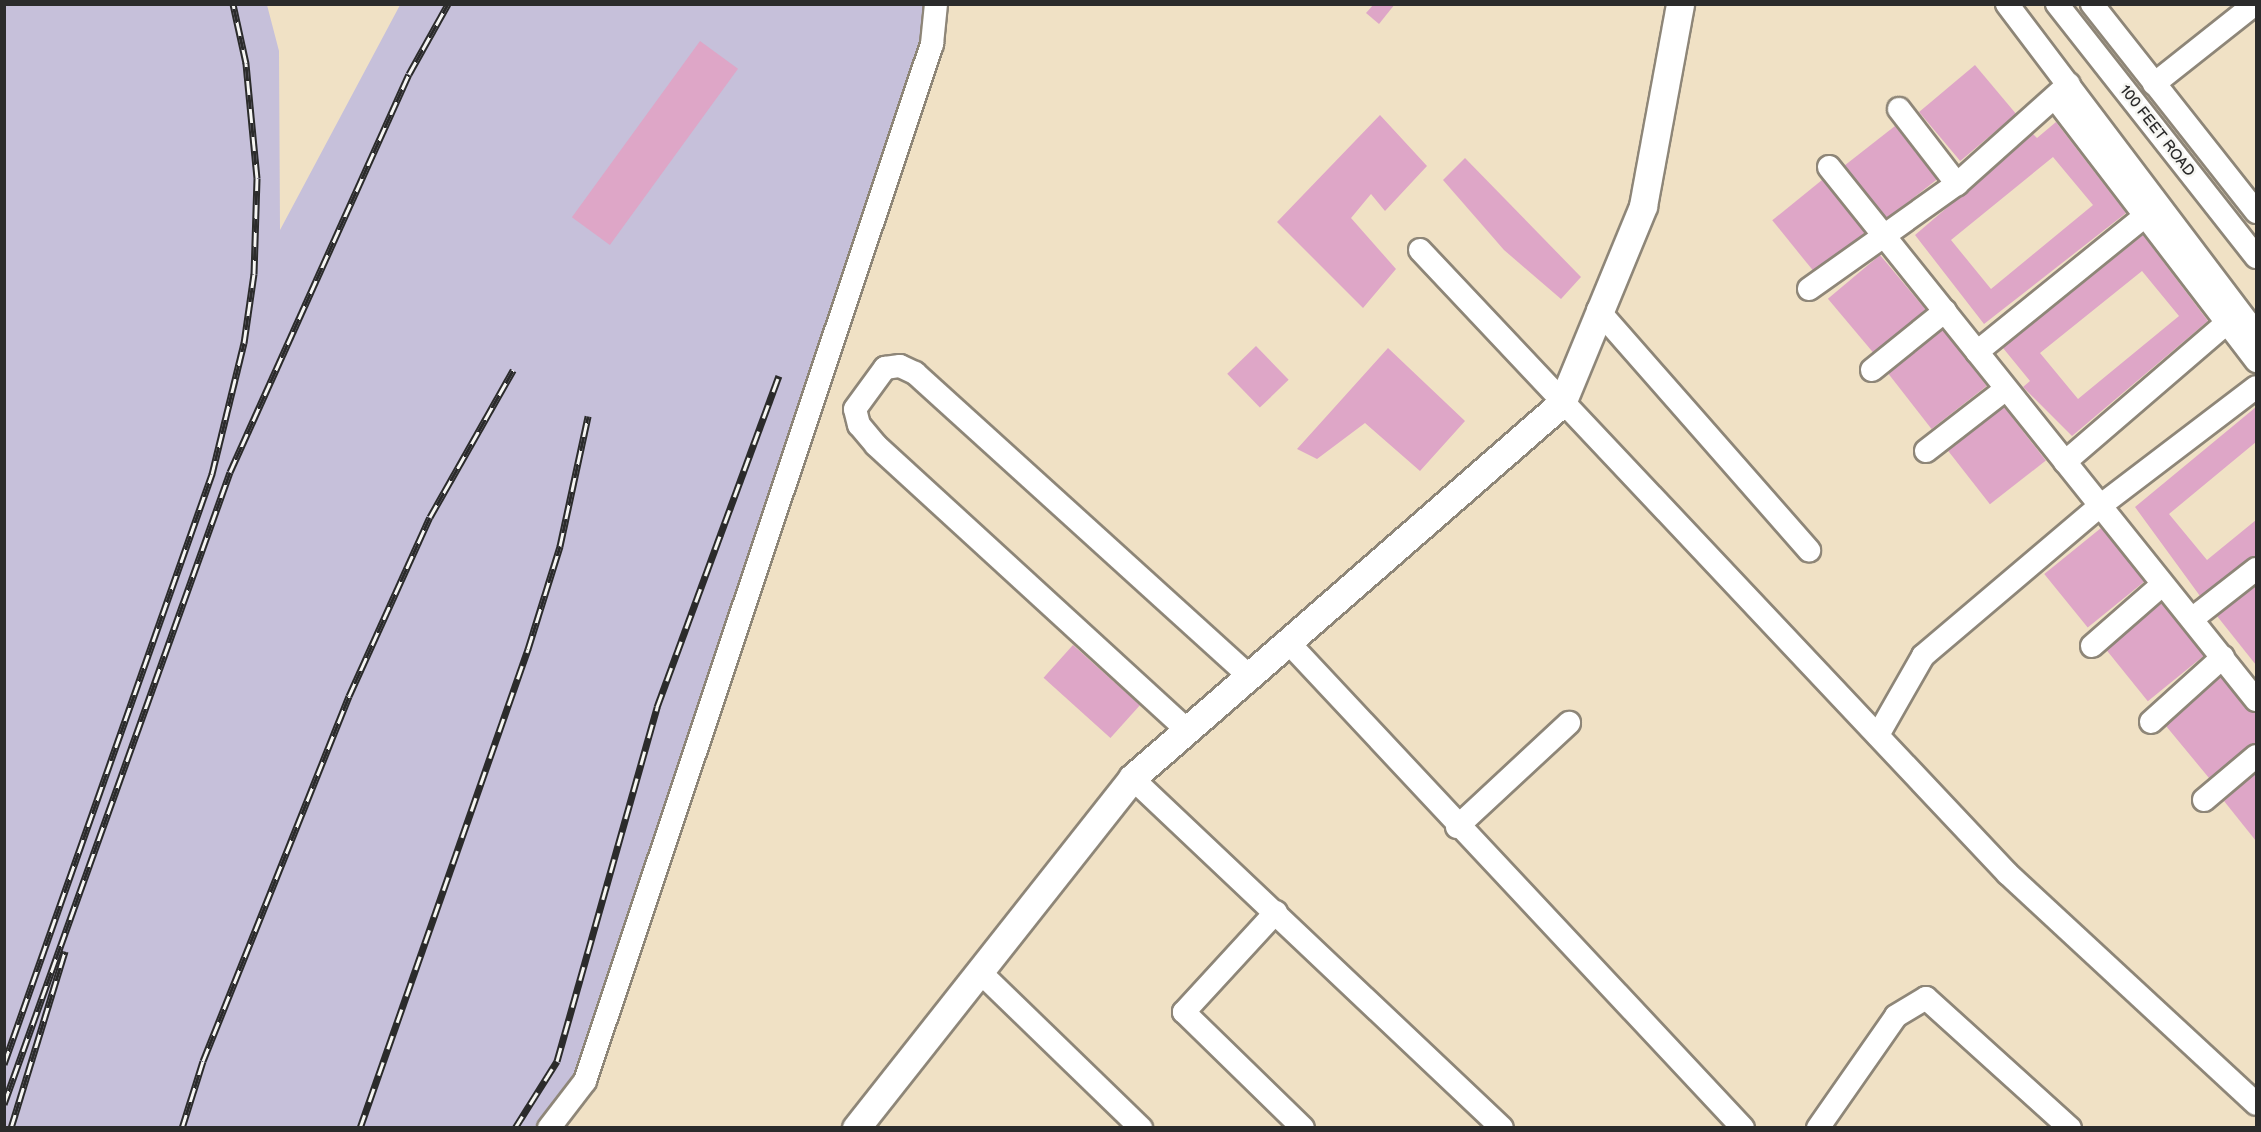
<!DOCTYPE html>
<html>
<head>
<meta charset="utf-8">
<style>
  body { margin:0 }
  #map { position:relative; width:2261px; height:1132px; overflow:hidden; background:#f0e1c5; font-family:"Balsamiq Sans",sans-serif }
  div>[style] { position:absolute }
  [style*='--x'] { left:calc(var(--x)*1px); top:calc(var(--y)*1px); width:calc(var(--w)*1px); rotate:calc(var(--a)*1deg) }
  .industrial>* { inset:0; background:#c6c0da }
  .building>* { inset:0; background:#dea6c7; transform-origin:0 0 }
  .roads { filter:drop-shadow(2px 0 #8e8678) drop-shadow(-2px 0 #8e8678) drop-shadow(0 2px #8e8678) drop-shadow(0 -2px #8e8678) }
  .minor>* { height:22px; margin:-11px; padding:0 11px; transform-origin:11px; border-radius:11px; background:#fff }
  .tertiary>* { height:27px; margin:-13.5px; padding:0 13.5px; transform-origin:13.5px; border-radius:13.5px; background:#fff }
  .rail>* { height:7px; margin-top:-3.5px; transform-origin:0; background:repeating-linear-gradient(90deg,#f6f6f2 0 14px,#2b2b2b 0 28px); box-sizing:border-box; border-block:2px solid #2b2b2b }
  span { translate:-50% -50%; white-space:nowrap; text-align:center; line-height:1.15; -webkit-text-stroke:5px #f6f6f2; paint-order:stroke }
  .street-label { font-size:15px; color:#2b2b2b }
  .frame { position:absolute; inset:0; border:6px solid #2b2b2b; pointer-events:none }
</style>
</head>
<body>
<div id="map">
  <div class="industrial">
    <i style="clip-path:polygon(5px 5px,267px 5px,279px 51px,280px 230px,400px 5px,930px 5px,937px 12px,583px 1079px,547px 1127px,5px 1128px)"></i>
  </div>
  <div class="building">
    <i style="clip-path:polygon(1374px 4px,1395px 4px,1379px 24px,1366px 13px)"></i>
    <i style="left:700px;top:41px;width:47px;height:218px;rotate:36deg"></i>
    <i style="left:1975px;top:65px;width:64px;height:73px;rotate:50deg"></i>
    <i style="clip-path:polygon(1380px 115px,1427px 166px,1385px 211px,1371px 194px,1351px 218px,1396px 269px,1363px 308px,1277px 222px)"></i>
    <i style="clip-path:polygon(evenodd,2056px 122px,2126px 213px,1984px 324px,1915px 235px,2033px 134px,2037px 138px,2056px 122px,2053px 157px,2093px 205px,1991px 289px,1951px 240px,2053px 157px)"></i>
    <i style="left:1895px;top:126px;width:68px;height:64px;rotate:52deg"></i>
    <i style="clip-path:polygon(1465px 158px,1581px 277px,1561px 299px,1504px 250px,1443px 180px)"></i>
    <i style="left:1822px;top:180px;width:68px;height:64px;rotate:51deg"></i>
    <i style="clip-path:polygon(evenodd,2143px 235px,2208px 321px,2072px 436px,2023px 387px,2030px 381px,2003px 348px,2143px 235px,2142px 271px,2179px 316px,2078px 399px,2040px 353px,2142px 271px)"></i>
    <i style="left:1880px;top:255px;width:71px;height:68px;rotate:50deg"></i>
    <i style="left:1943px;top:330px;width:71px;height:70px;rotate:52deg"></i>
    <i style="left:1256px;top:346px;width:47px;height:40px;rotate:46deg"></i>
    <i style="clip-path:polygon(1388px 348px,1465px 421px,1420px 471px,1365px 423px,1317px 459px,1297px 449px)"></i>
    <i style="left:2004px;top:407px;width:68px;height:71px;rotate:52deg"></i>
    <i style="clip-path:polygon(2256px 407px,2256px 442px,2169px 514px,2207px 560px,2256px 520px,2256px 556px,2200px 596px,2135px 507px)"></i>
    <i style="left:2101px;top:528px;width:69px;height:73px;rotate:51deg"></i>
    <i style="clip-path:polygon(2256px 586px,2256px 665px,2217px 616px)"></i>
    <i style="left:2161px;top:603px;width:68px;height:72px;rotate:51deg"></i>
    <i style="left:1073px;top:645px;width:90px;height:44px;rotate:42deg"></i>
    <i style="clip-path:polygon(2221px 677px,2245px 708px,2256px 713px,2256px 743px,2209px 778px,2166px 726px)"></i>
    <i style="clip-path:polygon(2256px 773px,2256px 841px,2224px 801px)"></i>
  </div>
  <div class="roads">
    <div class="minor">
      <i style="--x:2007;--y:4;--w:413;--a:52.9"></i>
      <i style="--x:2057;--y:4;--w:322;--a:51.8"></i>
      <i style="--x:2092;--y:4;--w:265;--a:51.7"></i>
      <i style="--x:2154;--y:84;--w:129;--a:-38.4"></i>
      <i style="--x:2056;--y:99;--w:330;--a:52.6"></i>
      <i style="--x:1899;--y:109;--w:95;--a:52.3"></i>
      <i style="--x:1829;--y:167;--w:683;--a:51.3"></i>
      <i style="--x:1420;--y:250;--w:857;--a:46.7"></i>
      <i style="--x:2008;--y:874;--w:338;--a:42.8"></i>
      <i style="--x:1809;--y:289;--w:181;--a:-35.4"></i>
      <i style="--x:1957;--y:184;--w:150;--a:-41.8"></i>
      <i style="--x:1598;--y:310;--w:320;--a:48.7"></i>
      <i style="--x:1977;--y:352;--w:232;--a:-39"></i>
      <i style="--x:1872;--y:370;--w:94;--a:-38.9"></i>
      <i style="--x:1926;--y:451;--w:101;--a:-37.8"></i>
      <i style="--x:2065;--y:462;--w:227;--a:-40.7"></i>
      <i style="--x:2192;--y:619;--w:81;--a:-38"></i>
      <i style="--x:1288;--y:642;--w:666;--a:46.89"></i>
      <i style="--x:2092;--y:646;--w:93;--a:-41.1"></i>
      <i style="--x:2151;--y:722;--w:97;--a:-42.1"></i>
      <i style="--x:1188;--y:731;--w:423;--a:-137.5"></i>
      <i style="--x:876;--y:445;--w:26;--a:-130"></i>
      <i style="--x:859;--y:425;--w:16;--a:-104"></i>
      <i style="--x:855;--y:409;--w:51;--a:-53.8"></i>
      <i style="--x:885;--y:368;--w:15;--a:-8"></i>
      <i style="--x:900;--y:366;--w:17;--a:25"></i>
      <i style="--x:915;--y:373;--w:451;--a:42.2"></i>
      <i style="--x:1878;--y:735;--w:91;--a:-60.3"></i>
      <i style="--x:1923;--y:656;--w:232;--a:-40.3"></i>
      <i style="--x:2100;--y:506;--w:196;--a:-37.3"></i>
      <i style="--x:1132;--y:778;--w:509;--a:43.41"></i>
      <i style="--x:2204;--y:800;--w:68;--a:-40.2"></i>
      <i style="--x:1457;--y:827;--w:153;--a:-42.9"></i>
      <i style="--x:1276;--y:912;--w:136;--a:132.6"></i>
      <i style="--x:1184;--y:1012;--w:166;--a:44.3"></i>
      <i style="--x:981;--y:973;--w:223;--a:44.1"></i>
      <i style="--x:549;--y:1128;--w:59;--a:-52.5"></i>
      <i style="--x:585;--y:1081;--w:1094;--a:-71.5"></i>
      <i style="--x:932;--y:44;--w:40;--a:-84.3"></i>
      <i style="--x:1818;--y:1128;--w:136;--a:-55.1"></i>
      <i style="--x:1896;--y:1016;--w:35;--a:-31"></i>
      <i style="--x:1926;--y:998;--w:194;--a:42.1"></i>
    </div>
    <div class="tertiary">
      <i style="--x:856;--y:1128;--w:446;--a:-51.7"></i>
      <i style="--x:1132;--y:778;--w:571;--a:-41.09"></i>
      <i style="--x:1562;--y:403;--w:213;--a:-67.6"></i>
      <i style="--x:1643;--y:206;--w:205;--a:-79.6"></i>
    </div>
  </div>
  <div class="rail">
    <i style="--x:4;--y:1064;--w:626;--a:-70.58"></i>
    <i style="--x:212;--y:474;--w:135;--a:-76.3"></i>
    <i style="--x:244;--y:343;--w:70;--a:-81.8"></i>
    <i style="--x:254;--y:274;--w:96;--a:-88.2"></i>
    <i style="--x:257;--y:178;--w:116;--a:-95.5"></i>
    <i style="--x:246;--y:63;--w:60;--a:-102.4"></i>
    <i style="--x:4;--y:1104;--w:671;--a:-70.32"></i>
    <i style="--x:230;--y:472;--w:436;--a:-65.8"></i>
    <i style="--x:409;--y:74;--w:80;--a:-60.9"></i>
    <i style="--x:11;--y:1128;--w:185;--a:-73"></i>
    <i style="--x:182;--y:1128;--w:70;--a:-72.6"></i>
    <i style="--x:203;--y:1061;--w:393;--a:-68.2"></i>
    <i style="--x:349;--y:696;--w:196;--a:-65.7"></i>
    <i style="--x:430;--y:517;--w:169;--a:-60.5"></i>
    <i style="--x:360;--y:1128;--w:508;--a:-70.67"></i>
    <i style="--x:528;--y:649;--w:108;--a:-72.7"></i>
    <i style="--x:560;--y:546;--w:133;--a:-77.8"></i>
    <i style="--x:515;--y:1128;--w:79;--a:-57.9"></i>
    <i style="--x:557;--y:1061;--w:368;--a:-74.2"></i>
    <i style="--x:657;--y:707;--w:353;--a:-69.8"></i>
  </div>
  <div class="street-label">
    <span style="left:2157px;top:131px;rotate:52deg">100 FEET ROAD</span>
  </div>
  <div class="frame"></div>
</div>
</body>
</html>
